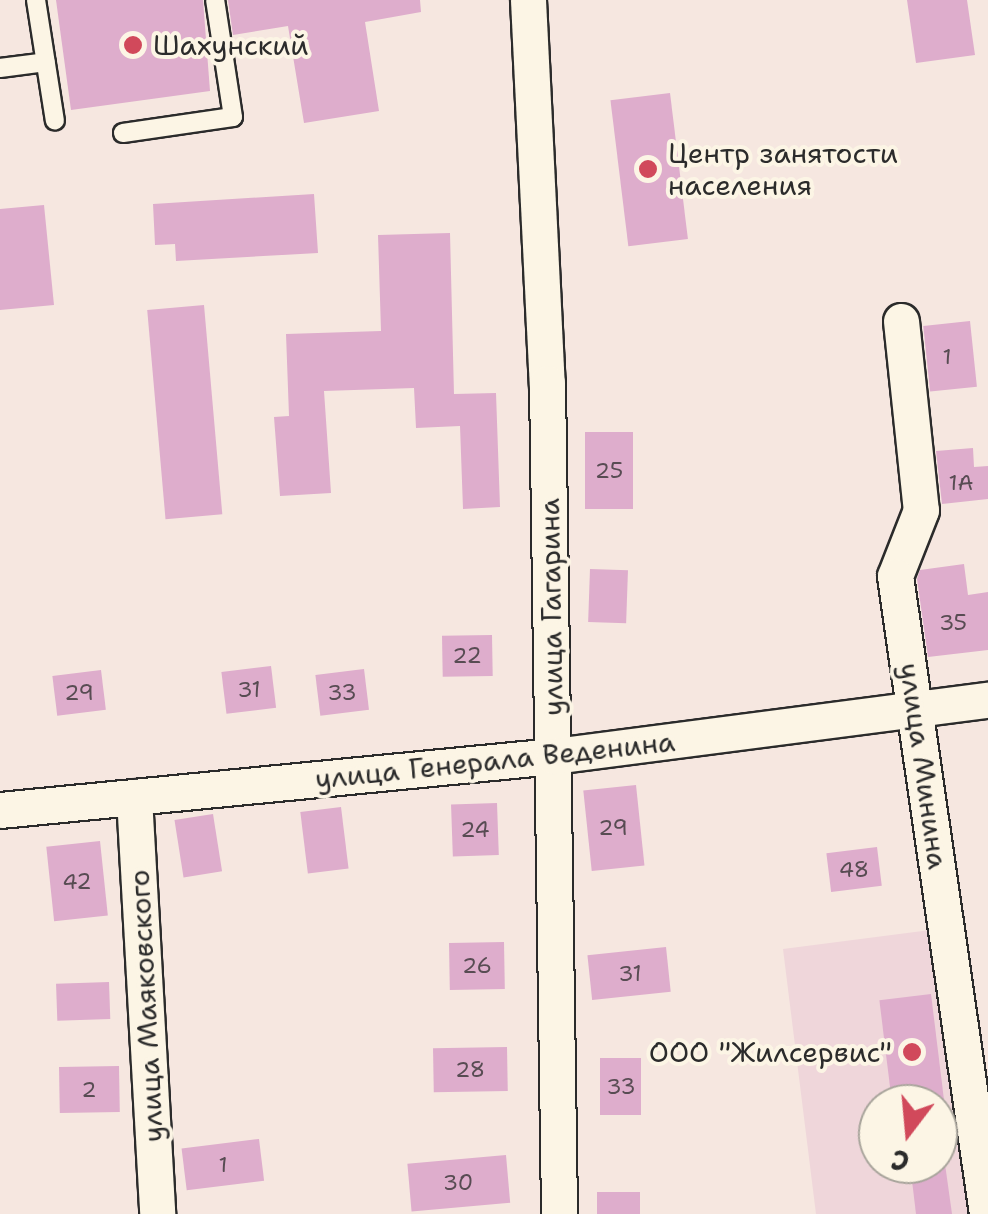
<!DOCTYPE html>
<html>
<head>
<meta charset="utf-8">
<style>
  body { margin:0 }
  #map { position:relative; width:988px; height:1214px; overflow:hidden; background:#f6e7e0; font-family:"Shantell Sans",sans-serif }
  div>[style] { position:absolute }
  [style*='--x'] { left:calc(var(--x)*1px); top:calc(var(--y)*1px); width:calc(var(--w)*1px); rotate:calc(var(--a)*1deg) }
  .built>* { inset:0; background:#efd6da }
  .building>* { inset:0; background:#deadcc; transform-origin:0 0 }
  .roads { filter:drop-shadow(2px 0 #2b2b2b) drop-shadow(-2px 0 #2b2b2b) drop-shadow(0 2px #2b2b2b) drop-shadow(0 -2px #2b2b2b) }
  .service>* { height:18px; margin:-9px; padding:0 9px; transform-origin:9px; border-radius:9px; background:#fcf5e5 }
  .minor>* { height:35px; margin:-17.5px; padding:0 17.5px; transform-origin:17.5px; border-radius:17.5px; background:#fcf5e5 }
  .dots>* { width:28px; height:28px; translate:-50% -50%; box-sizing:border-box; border:5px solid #fcf5e5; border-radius:50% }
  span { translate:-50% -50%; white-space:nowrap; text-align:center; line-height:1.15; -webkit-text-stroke:8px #fcf5e5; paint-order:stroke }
  .number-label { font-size:22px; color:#584c53 }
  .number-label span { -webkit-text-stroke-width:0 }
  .poi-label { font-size:28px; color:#2b2b2b }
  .left { translate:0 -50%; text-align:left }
  .right { translate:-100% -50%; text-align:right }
  .street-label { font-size:28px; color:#2b2b2b }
  .north { position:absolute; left:858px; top:1084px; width:100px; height:100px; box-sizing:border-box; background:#fcf5e5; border:2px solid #a8a49b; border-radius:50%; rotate:196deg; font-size:28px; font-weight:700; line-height:40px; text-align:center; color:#2b2b2b }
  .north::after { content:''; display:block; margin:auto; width:35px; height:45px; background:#d1495b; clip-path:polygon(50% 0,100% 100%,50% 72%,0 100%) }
</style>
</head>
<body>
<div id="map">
  <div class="built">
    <i style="clip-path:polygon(evenodd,938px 929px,974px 1214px,816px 1214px,783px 949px,938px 929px,878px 1104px,938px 1104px,938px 1164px,878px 1164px,878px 1104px)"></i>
  </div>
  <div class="building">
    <i style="clip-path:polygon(56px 0,203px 0,210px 91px,71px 110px)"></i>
    <i style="clip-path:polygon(228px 0,420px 0,421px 12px,365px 22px,379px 111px,304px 123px,288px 26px,233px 35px)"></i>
    <i style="clip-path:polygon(907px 0,967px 0,975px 55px,916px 63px)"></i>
    <i style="left:670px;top:93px;width:147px;height:60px;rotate:83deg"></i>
    <i style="clip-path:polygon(314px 194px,318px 253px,176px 261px,175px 244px,155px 245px,153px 204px)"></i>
    <i style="clip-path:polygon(44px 205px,54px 305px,0 310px,0 209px)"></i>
    <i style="clip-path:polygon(450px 233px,454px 394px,496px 393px,500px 507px,463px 509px,460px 426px,416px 428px,414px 388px,324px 391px,331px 493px,280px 496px,274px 417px,289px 416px,286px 334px,381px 331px,378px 235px)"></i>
    <i style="left:204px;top:305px;width:210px;height:57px;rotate:85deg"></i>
    <i style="left:970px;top:321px;width:66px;height:47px;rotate:84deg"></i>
    <i style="left:585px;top:432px;width:48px;height:77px"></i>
    <i style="clip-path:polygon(973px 448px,974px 467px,988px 466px,988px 499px,942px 504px,936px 451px)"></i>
    <i style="clip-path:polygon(964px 564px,968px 595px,988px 592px,988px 650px,928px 657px,917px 579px,920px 570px)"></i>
    <i style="left:590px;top:569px;width:38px;height:53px;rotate:2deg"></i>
    <i style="left:492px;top:635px;width:41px;height:50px;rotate:89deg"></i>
    <i style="left:271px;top:666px;width:42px;height:50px;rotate:83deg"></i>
    <i style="left:364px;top:669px;width:41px;height:49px;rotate:83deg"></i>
    <i style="left:101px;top:670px;width:40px;height:49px;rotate:83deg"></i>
    <i style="left:636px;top:785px;width:81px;height:53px;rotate:84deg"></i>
    <i style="left:497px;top:803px;width:52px;height:46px;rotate:88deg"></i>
    <i style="left:341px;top:807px;width:62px;height:41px;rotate:83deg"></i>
    <i style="left:213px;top:814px;width:58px;height:39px;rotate:81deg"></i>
    <i style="left:100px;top:841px;width:75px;height:54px;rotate:84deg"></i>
    <i style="left:877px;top:847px;width:39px;height:51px;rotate:83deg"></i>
    <i style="left:504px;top:942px;width:47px;height:55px;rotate:89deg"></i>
    <i style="left:666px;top:947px;width:45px;height:79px;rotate:84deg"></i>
    <i style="left:109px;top:982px;width:37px;height:53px;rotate:88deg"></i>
    <i style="left:931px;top:994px;width:111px;height:52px;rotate:83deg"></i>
    <i style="left:507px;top:1047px;width:44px;height:74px;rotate:89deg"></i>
    <i style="left:600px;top:1058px;width:41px;height:57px"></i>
    <i style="left:119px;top:1066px;width:46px;height:60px;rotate:89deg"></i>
    <i style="left:259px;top:1139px;width:42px;height:78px;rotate:83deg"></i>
    <i style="left:506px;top:1155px;width:48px;height:99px;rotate:85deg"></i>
    <i style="clip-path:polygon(910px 1164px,945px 1164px,952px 1214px,916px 1214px)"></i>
    <i style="left:597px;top:1192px;width:43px;height:22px"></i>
  </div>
  <div class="roads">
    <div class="service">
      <i style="--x:36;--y:0;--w:122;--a:81.1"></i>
      <i style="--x:0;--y:68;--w:46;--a:-7.4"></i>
      <i style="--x:123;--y:133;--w:111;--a:-8.3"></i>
      <i style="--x:233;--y:117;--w:118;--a:-98.7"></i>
    </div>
    <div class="minor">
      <i style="--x:528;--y:0;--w:383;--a:87.2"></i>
      <i style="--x:547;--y:383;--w:831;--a:89.17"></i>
      <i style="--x:901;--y:321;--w:190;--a:84"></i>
      <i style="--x:921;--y:510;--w:71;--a:111.5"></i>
      <i style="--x:895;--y:576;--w:645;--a:81.79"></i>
      <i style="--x:134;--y:797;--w:418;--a:86.8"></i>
      <i style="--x:0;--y:810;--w:557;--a:-5.57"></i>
      <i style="--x:554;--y:756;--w:438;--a:-7.4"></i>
    </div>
  </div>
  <div class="dots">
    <i style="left:133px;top:45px;background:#d1495b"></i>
    <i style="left:648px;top:169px;background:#d1495b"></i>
    <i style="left:912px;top:1052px;background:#d1495b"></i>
  </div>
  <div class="number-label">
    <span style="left:947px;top:357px">1</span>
    <span style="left:609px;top:471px">25</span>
    <span style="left:961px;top:483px">1А</span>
    <span style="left:953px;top:623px">35</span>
    <span style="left:467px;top:656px">22</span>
    <span style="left:249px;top:690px">31</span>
    <span style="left:79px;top:693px">29</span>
    <span style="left:342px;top:693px">33</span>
    <span style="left:613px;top:828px">29</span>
    <span style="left:475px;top:830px">24</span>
    <span style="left:854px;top:870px">48</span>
    <span style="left:77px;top:882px">42</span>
    <span style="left:477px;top:966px">26</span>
    <span style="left:630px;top:974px">31</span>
    <span style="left:470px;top:1070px">28</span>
    <span style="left:621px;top:1087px">33</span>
    <span style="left:89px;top:1090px">2</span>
    <span style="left:223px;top:1165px">1</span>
    <span style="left:458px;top:1183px">30</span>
  </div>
  <div class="poi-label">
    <span class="left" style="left:153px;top:45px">Шахунский</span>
    <span class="left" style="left:668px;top:169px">Центр занятости<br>населения</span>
    <span class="right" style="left:892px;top:1052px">ООО "Жилсервис"</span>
  </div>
  <div class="street-label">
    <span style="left:551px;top:607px;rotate:-91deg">улица Гагарина</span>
    <span style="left:495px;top:760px;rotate:-6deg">улица Генерала Веденина</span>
    <span style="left:924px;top:766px;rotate:82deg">улица Минина</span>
    <span style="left:146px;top:1006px;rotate:-93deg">улица Маяковского</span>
  </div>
  <div class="north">С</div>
</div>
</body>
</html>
